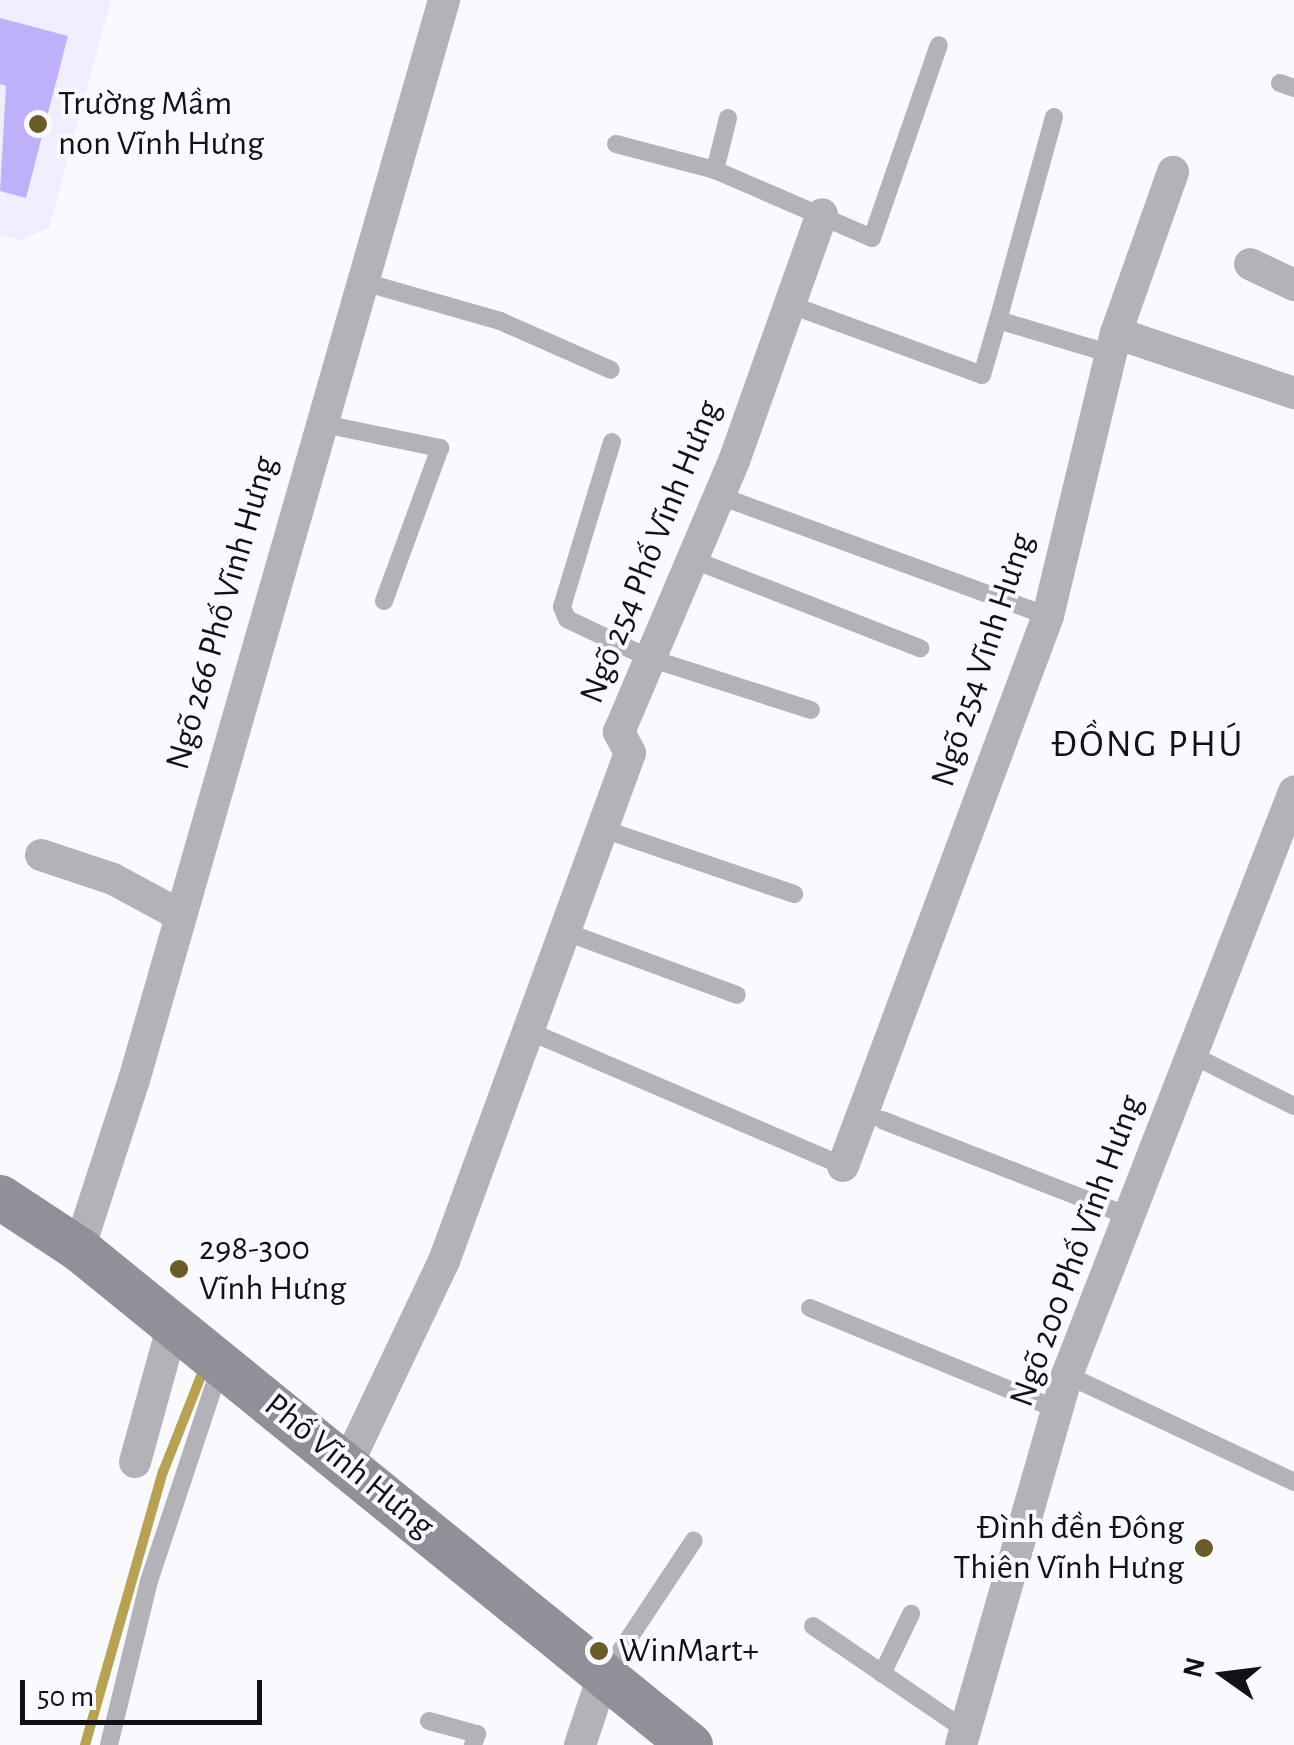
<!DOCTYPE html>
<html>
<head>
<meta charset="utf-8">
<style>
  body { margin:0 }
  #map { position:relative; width:1294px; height:1745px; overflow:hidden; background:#f9f9fe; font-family:"Alegreya Sans",sans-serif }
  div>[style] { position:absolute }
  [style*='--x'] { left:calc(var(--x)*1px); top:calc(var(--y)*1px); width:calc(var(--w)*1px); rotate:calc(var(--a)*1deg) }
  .built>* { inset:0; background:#f0eefe }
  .stream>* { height:10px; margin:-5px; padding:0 5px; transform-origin:5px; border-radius:5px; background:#b7a152 }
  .building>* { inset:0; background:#beb0f9 }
  .lane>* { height:18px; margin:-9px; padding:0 9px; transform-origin:9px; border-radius:9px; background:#b3b2b8 }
  .street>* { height:32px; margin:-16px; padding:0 16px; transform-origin:16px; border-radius:16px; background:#b3b2b8 }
  .secondary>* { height:45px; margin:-22.5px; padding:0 22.5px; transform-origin:22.5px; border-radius:22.5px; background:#919098 }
  .dots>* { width:28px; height:28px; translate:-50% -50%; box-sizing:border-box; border:5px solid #f9f9fe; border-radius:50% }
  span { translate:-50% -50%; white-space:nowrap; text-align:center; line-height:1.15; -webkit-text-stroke:8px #f9f9fe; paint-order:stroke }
  .poi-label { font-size:35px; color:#121216 }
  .left { translate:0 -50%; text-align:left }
  .right { translate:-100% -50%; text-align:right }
  .street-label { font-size:35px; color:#121216 }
  .neighbourhood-label { font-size:38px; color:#121216; letter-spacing:2.5px }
  .north { position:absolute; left:1174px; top:1625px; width:100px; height:100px; -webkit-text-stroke:8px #f9f9fe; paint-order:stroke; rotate:284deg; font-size:28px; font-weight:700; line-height:40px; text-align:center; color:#121216 }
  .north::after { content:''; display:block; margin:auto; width:35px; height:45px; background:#121216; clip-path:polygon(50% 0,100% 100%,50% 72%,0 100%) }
  .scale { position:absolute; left:20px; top:1680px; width:242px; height:45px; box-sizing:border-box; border:5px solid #121216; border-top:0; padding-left:12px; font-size:30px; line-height:35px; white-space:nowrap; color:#121216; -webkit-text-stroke:8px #f9f9fe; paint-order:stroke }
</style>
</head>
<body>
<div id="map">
  <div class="built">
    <i style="clip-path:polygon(0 0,111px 0,49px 228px,21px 240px,0 235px)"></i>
  </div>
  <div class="stream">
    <i style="--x:85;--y:1745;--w:284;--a:-74.1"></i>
    <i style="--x:163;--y:1472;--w:114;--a:-68.4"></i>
  </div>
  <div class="building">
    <i style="clip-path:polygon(0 18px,68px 36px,26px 198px,0 191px,6px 86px,0 84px)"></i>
  </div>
  <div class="lane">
    <i style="--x:1280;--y:83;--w:15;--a:20"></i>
    <i style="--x:1054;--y:117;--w:211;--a:105.4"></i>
    <i style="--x:998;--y:320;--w:118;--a:16.7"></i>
    <i style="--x:728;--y:118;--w:54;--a:104"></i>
    <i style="--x:715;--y:170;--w:171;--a:23.4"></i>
    <i style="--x:872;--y:238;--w:204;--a:-70.9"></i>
    <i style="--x:616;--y:144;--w:102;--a:14.7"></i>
    <i style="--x:360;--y:281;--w:146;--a:15.9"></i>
    <i style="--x:500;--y:321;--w:121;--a:23.8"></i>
    <i style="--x:791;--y:305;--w:203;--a:20.1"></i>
    <i style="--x:982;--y:375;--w:57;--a:-73.8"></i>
    <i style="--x:319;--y:423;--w:124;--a:11.7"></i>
    <i style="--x:440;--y:448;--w:163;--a:110.1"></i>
    <i style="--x:612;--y:442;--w:172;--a:106.9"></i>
    <i style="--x:562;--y:607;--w:13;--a:67"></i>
    <i style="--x:567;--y:619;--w:91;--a:25.4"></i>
    <i style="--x:649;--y:658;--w:170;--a:17.8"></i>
    <i style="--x:720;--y:496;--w:349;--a:20.1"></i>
    <i style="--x:694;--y:560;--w:243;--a:21.3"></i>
    <i style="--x:603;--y:829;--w:202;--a:18.8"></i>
    <i style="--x:566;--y:932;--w:182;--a:20.2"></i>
    <i style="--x:524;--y:1029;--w:347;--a:23.2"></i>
    <i style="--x:1192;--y:1055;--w:114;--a:26.6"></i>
    <i style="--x:882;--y:1120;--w:262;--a:21.3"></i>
    <i style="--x:810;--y:1308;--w:269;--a:22.3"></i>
    <i style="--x:1067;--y:1375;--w:251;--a:25.2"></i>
    <i style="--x:813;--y:1626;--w:186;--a:34.3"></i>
    <i style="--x:606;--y:1673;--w:159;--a:-56.5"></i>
    <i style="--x:882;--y:1674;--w:67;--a:-64.2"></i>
    <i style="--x:429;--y:1721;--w:50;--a:15.2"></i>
    <i style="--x:477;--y:1734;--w:12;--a:110"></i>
    <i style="--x:109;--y:1745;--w:169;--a:-76.3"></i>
    <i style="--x:149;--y:1581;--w:225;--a:-71.6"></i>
  </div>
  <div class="street">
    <i style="--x:1250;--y:264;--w:49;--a:25.5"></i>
    <i style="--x:1116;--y:333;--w:188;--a:18.6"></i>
    <i style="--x:41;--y:855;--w:76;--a:18.4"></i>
    <i style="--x:113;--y:879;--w:74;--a:28.3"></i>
    <i style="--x:843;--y:1166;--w:587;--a:-69.56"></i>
    <i style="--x:1048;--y:616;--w:291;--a:-76.5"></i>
    <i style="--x:1116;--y:333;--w:171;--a:-70.5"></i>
    <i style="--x:79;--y:1249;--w:178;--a:-72"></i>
    <i style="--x:134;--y:1080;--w:1124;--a:-73.98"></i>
    <i style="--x:135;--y:1462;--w:143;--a:-74.6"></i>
    <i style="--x:348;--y:1463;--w:224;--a:-64.6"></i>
    <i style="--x:444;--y:1261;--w:541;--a:-69.89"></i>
    <i style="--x:630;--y:753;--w:24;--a:-118"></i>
    <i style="--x:619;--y:732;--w:294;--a:-67"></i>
    <i style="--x:734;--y:461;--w:262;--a:-70.4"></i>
    <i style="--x:580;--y:1745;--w:73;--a:-71.6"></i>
    <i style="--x:961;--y:1745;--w:385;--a:-74"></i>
    <i style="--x:1067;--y:1375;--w:626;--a:-68.73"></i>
  </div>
  <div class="secondary">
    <i style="--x:0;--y:1197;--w:95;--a:33.4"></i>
    <i style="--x:79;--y:1249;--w:787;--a:39.07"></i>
  </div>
  <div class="dots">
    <i style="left:38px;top:124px;background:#6a5c29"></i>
    <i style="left:179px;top:1269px;background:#6a5c29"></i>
    <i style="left:1204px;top:1548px;background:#6a5c29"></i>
    <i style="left:599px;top:1651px;background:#6a5c29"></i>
  </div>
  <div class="poi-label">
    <span class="left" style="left:58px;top:124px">Trường Mầm<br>non Vĩnh Hưng</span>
    <span class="left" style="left:199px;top:1269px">298-300<br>Vĩnh Hưng</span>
    <span class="right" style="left:1184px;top:1548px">Đình đền Đông<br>Thiên Vĩnh Hưng</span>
    <span class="left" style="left:619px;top:1651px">WinMart+</span>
  </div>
  <div class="street-label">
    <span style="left:651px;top:552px;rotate:-68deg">Ngõ 254 Phố Vĩnh Hưng</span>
    <span style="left:222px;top:613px;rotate:-74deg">Ngõ 266 Phố Vĩnh Hưng</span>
    <span style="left:983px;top:660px;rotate:-72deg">Ngõ 254 Vĩnh Hưng</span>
    <span style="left:1077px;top:1251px;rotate:-70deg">Ngõ 200 Phố Vĩnh Hưng</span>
    <span style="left:349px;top:1466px;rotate:39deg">Phố Vĩnh Hưng</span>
  </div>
  <div class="neighbourhood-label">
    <span style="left:1148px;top:746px">ĐỒNG PHÚ</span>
  </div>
  <div class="north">N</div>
  <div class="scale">50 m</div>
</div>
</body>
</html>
